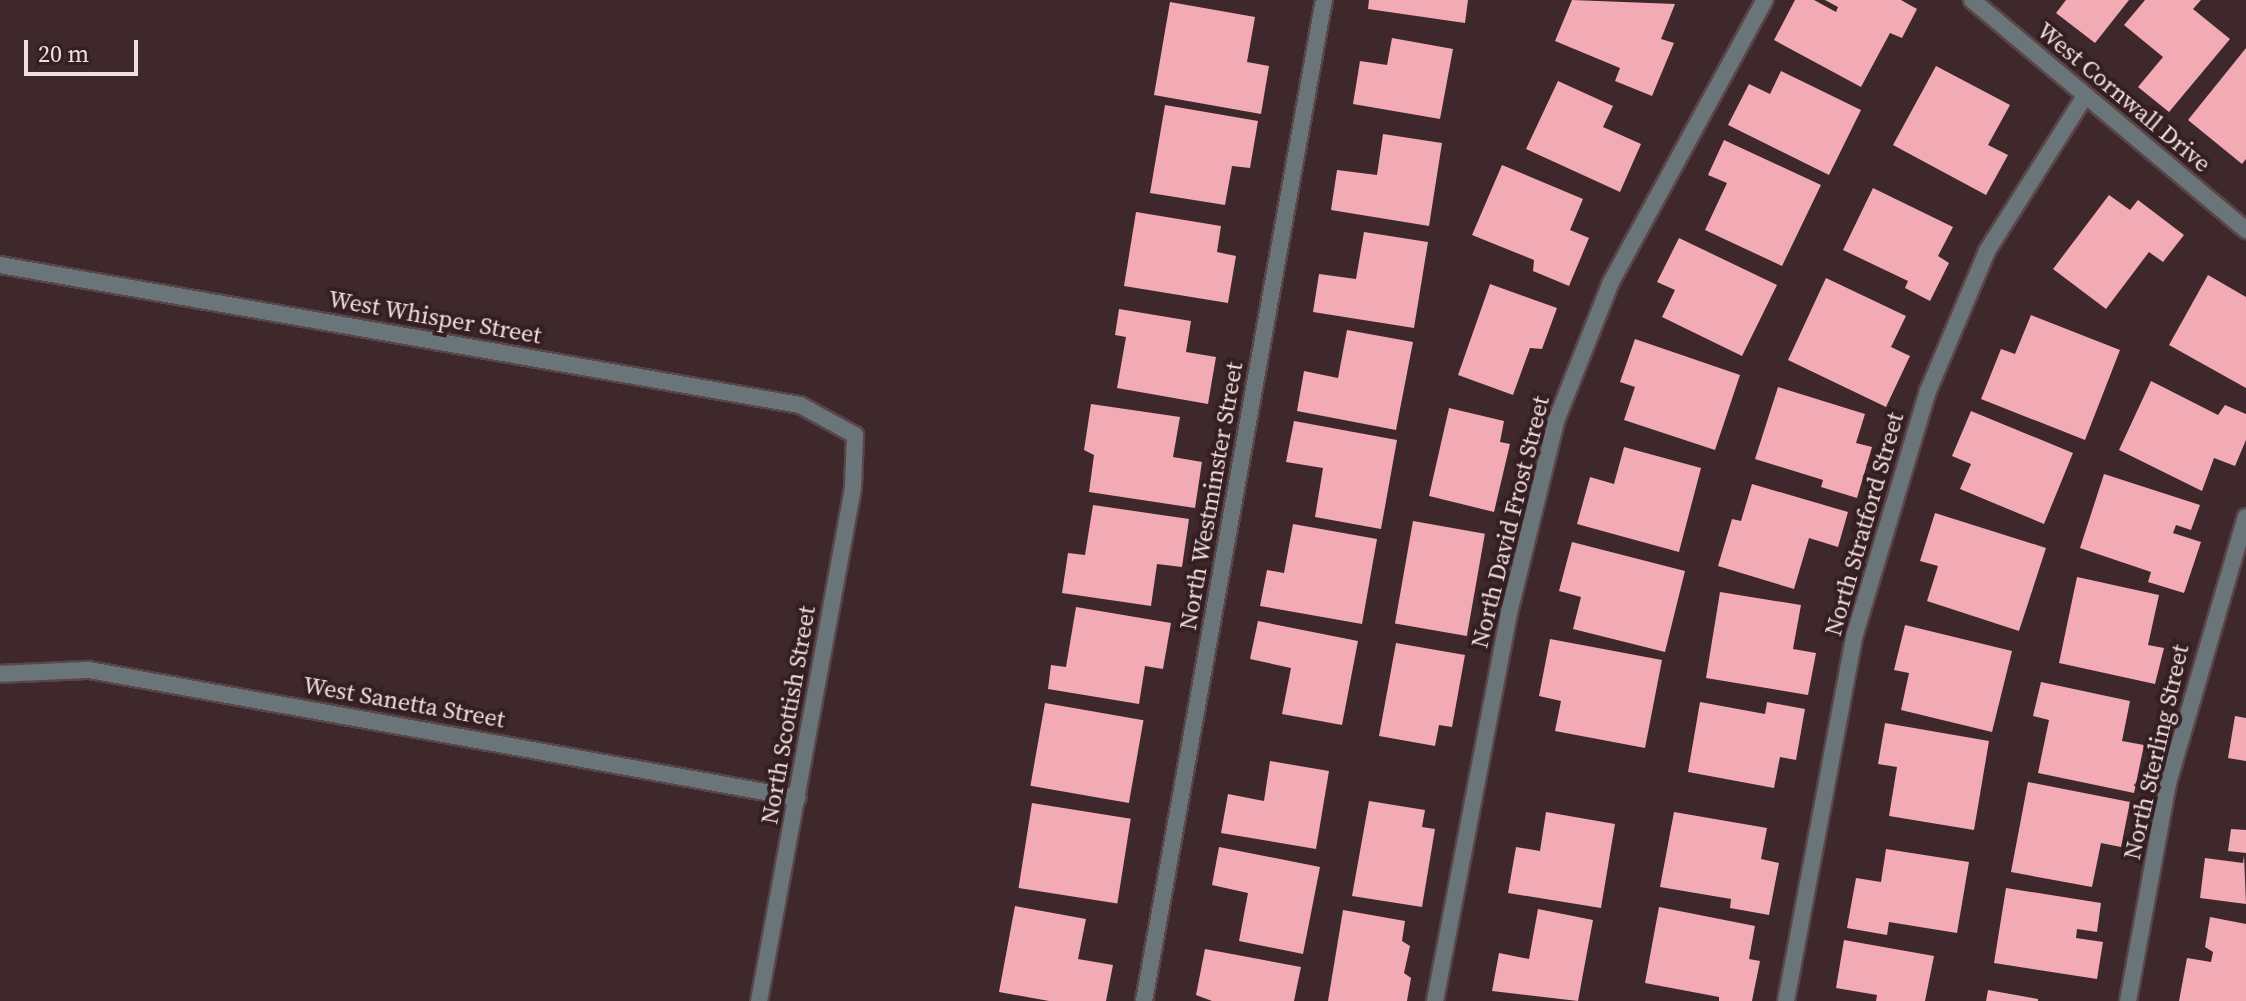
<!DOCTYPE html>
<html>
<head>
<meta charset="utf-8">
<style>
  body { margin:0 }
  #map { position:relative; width:2246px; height:1001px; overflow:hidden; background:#3e282b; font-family:"Source Serif 4",serif }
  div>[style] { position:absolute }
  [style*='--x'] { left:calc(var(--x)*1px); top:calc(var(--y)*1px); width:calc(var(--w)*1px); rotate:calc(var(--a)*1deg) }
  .building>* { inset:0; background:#f2abb4; transform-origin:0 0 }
  .roads { filter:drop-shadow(2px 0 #5a4548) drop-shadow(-2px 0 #5a4548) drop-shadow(0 2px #5a4548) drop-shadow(0 -2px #5a4548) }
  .minor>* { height:16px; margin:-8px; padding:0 8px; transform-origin:8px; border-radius:8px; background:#6a757a }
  span { translate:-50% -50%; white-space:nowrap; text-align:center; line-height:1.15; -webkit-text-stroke:8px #341e21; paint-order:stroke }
  .street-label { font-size:24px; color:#efdfe1 }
  .scale { position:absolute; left:24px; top:40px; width:114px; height:36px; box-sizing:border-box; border:4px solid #efdfe1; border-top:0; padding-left:10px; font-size:24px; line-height:28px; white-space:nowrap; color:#efdfe1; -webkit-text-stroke:6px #341e21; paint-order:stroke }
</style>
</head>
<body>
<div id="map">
  <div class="building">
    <i style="clip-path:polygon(1369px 0,1468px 0,1465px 23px,1368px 9px)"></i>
    <i style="clip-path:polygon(1572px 0,1675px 4px,1661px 39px,1674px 43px,1652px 96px,1615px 81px,1620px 68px,1555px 41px)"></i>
    <i style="clip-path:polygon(1795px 0,1814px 0,1836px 12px,1838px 7px,1825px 0,1901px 0,1917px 9px,1902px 38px,1890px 33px,1861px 87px,1774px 40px)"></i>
    <i style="clip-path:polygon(2066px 0,2129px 0,2095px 43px,2056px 13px)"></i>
    <i style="clip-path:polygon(2145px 0,2201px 0,2193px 9px,2230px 39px,2169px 112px,2138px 87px,2163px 57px,2124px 25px)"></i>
    <i style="clip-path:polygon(1170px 2px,1255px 17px,1247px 62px,1269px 66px,1261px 114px,1154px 95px)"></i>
    <i style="clip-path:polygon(1392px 38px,1453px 49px,1440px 119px,1353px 104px,1360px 61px,1387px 65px)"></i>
    <i style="clip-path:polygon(2246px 48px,2246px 159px,2242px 164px,2188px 120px)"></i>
    <i style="clip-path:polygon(1936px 66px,2010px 105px,1988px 145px,2008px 155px,1986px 195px,1893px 145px)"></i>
    <i style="clip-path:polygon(1781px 71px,1861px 110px,1829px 175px,1728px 125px,1749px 84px,1770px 94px)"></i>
    <i style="clip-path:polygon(1558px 81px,1613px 106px,1603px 127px,1641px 144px,1620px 192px,1526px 149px)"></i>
    <i style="clip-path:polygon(1165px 105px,1258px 121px,1250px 168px,1232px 166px,1225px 205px,1150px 193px)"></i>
    <i style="clip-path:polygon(1383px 134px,1442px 143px,1429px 226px,1331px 210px,1337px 170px,1377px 175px)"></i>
    <i style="clip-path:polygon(1724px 140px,1821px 185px,1782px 266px,1705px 230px,1727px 183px,1708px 175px)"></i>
    <i style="clip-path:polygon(1502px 165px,1583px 199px,1570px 230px,1589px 238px,1569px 286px,1533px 271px,1534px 260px,1472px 235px)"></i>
    <i style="clip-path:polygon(1873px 188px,1953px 227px,1938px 256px,1949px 263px,1930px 301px,1905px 288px,1908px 281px,1843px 250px)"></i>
    <i style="clip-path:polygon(2109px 195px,2130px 210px,2138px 200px,2184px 235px,2163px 262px,2149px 252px,2106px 309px,2053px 269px)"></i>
    <i style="clip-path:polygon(1136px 212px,1221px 226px,1217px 252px,1236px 256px,1228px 303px,1124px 286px)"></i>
    <i style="clip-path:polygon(1364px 232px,1428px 242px,1414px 328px,1313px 312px,1319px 274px,1356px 279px)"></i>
    <i style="clip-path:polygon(1679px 238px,1777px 285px,1742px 356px,1662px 317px,1675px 290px,1657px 282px)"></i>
    <i style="clip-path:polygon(2208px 275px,2246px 297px,2246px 388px,2169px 345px)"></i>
    <i style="clip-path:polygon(1826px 278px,1906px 316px,1891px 347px,1910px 356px,1886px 407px,1788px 360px)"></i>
    <i style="clip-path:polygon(1490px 284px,1557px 308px,1542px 349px,1530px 348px,1513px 395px,1458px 375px)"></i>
    <i style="clip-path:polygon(1119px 309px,1191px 321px,1186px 352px,1216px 357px,1208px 404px,1117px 388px,1126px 337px,1115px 335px)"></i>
    <i style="clip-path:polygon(2031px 315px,2120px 350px,2085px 440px,1981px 399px,2001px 349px,2015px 354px)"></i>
    <i style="clip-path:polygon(1347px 330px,1413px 342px,1396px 430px,1297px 411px,1304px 371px,1338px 378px)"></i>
    <i style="clip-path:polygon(1635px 339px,1740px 375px,1715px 450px,1624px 420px,1635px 387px,1620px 382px)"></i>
    <i style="clip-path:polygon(2151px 381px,2218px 415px,2225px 405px,2246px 414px,2246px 440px,2235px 466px,2214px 458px,2202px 491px,2119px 450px)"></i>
    <i style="clip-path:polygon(1778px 387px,1865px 414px,1856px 443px,1872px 447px,1857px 498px,1821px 487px,1823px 480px,1755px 459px)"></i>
    <i style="clip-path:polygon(1091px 404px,1180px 417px,1173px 457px,1202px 462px,1195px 508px,1089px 492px,1094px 455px,1084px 450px)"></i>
    <i style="clip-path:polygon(1449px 408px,1504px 421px,1500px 442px,1510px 444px,1494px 512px,1429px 496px)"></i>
    <i style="clip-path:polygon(1971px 411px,2073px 453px,2044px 524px,1960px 489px,1971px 464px,1952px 456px)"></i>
    <i style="clip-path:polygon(1294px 421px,1397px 440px,1381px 529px,1315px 517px,1323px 468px,1286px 462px)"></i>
    <i style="clip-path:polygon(1624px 447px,1701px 468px,1679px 552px,1577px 524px,1590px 477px,1614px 484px)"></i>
    <i style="clip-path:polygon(2104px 474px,2200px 505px,2191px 530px,2176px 525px,2173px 533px,2201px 542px,2184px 593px,2148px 582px,2151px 572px,2080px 548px)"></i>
    <i style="clip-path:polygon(1752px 484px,1848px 512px,1838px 547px,1809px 538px,1794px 589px,1718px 566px,1732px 519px,1741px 521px)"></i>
    <i style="clip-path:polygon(1093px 505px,1189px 519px,1182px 567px,1157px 564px,1151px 606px,1062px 593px,1068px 553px,1085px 555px)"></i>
    <i style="clip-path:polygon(1935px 513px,2046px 548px,2019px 631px,1927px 601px,1938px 566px,1920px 561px)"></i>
    <i style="left:1413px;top:521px;width:73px;height:104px;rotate:10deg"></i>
    <i style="clip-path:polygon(1293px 524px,1377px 539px,1362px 624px,1260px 606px,1267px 570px,1284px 573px)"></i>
    <i style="clip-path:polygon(1572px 542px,1685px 571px,1665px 652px,1573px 629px,1581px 597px,1559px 591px)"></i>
    <i style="clip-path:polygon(2077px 577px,2159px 595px,2148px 645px,2164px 648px,2155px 684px,2059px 663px)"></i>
    <i style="clip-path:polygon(1720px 592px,1801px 605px,1793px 649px,1816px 653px,1808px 695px,1706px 678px)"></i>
    <i style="clip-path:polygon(1076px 607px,1171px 623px,1163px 669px,1145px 666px,1139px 704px,1048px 689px,1051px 665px,1066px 667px)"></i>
    <i style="clip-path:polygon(1258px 621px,1358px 641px,1342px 725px,1282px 714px,1291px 668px,1250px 659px)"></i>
    <i style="clip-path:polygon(1905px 625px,2012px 651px,1992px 732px,1901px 710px,1909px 673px,1894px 670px)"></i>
    <i style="clip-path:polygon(1550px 639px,1662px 660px,1645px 748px,1555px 731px,1561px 701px,1539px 696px)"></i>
    <i style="clip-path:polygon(1396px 643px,1465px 655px,1452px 727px,1439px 725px,1435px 746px,1379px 736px)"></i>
    <i style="clip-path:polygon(2041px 682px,2130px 701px,2122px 741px,2144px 745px,2134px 793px,2038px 773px,2049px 720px,2033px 716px)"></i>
    <i style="clip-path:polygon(1700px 702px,1765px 714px,1767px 702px,1805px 709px,1796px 760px,1780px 757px,1774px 788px,1688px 772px)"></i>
    <i style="left:1045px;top:703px;width:100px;height:84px;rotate:10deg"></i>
    <i style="clip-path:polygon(2235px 716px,2246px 718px,2246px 761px,2228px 758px)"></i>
    <i style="clip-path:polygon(1885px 723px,1989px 741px,1974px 830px,1889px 816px,1897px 767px,1878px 764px)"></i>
    <i style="clip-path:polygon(1270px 761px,1329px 771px,1316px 849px,1221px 833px,1228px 794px,1264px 801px)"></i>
    <i style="clip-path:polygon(2028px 782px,2130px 802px,2121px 847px,2101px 843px,2092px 887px,2011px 872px)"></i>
    <i style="clip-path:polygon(1369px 801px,1425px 810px,1422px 827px,1435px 829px,1422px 907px,1352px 896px)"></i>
    <i style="left:1032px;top:803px;width:100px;height:86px;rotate:9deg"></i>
    <i style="clip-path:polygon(1546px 812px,1615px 824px,1601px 908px,1508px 893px,1516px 847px,1540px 851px)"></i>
    <i style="clip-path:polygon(1674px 812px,1767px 828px,1761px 859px,1779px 863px,1769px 915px,1730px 908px,1731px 899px,1660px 887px)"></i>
    <i style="clip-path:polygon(2231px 829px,2246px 830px,2246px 853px,2228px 851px)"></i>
    <i style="clip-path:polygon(1219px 847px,1320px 867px,1303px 954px,1239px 941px,1248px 893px,1212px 885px)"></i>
    <i style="clip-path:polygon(1886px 849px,1969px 862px,1957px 933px,1889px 922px,1887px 935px,1847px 928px,1856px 878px,1881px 882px)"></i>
    <i style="clip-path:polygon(2244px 855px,2246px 904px,2200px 898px,2205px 858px,2243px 863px)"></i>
    <i style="clip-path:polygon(2006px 888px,2101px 903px,2097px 932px,2077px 929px,2076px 938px,2103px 942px,2097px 979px,1994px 963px)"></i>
    <i style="clip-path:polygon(1015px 906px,1086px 919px,1078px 959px,1113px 965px,1106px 1001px,1049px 1001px,999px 992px)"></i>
    <i style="clip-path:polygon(1659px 907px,1755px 926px,1749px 959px,1760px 961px,1752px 1001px,1719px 1001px,1719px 997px,1645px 983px)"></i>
    <i style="clip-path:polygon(1538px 909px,1593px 920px,1578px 1001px,1492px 991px,1499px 953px,1529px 959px)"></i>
    <i style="clip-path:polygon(1343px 910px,1405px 921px,1402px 941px,1410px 946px,1404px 973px,1411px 978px,1407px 1001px,1328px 1001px)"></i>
    <i style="clip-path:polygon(2210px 917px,2246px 924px,2246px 1001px,2179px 1001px,2187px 958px,2211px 962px,2213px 952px,2205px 947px)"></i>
    <i style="clip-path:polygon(1844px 940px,1934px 956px,1925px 1001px,1876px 1001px,1877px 995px,1836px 988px)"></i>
    <i style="clip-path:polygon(1205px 949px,1301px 967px,1294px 1001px,1212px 1001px,1196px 995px)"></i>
    <i style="clip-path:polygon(1988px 990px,2038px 999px,2038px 1001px,1986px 1001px)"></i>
  </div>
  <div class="roads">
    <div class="minor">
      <i style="--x:1972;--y:0;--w:358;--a:40"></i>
      <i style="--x:0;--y:265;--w:812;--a:9.93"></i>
      <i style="--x:800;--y:405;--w:63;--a:28.6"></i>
      <i style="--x:855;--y:435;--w:53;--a:92.2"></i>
      <i style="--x:853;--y:488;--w:522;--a:100.38"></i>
      <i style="--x:0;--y:674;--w:89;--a:-2.6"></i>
      <i style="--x:89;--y:670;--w:720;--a:10.23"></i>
      <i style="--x:1144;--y:1001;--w:1017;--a:-79.81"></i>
      <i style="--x:1435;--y:1001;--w:395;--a:-79.2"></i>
      <i style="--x:1509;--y:613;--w:198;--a:-76.2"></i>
      <i style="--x:1556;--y:421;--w:149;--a:-68.4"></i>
      <i style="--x:1611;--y:282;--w:321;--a:-61.4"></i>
      <i style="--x:1786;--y:1001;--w:373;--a:-79.4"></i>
      <i style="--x:1855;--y:634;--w:254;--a:-73.3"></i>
      <i style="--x:1928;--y:391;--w:152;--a:-67.1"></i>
      <i style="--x:1987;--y:251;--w:183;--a:-57.7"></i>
      <i style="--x:2128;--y:1001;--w:222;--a:-79.6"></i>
      <i style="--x:2168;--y:783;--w:277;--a:-73.7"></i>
    </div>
  </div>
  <div class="street-label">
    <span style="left:2124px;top:97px;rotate:40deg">West Cornwall Drive</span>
    <span style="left:435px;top:317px;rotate:10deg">West Whisper Street</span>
    <span style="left:1211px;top:496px;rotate:-80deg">North Westminster Street</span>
    <span style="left:1510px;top:522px;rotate:-76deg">North David Frost Street</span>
    <span style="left:1864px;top:524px;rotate:-74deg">North Stratford Street</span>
    <span style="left:404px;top:702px;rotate:10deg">West Sanetta Street</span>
    <span style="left:788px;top:715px;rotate:-80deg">North Scottish Street</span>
    <span style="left:2156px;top:752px;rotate:-77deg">North Sterling Street</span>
  </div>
  <div class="scale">20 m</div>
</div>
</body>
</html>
